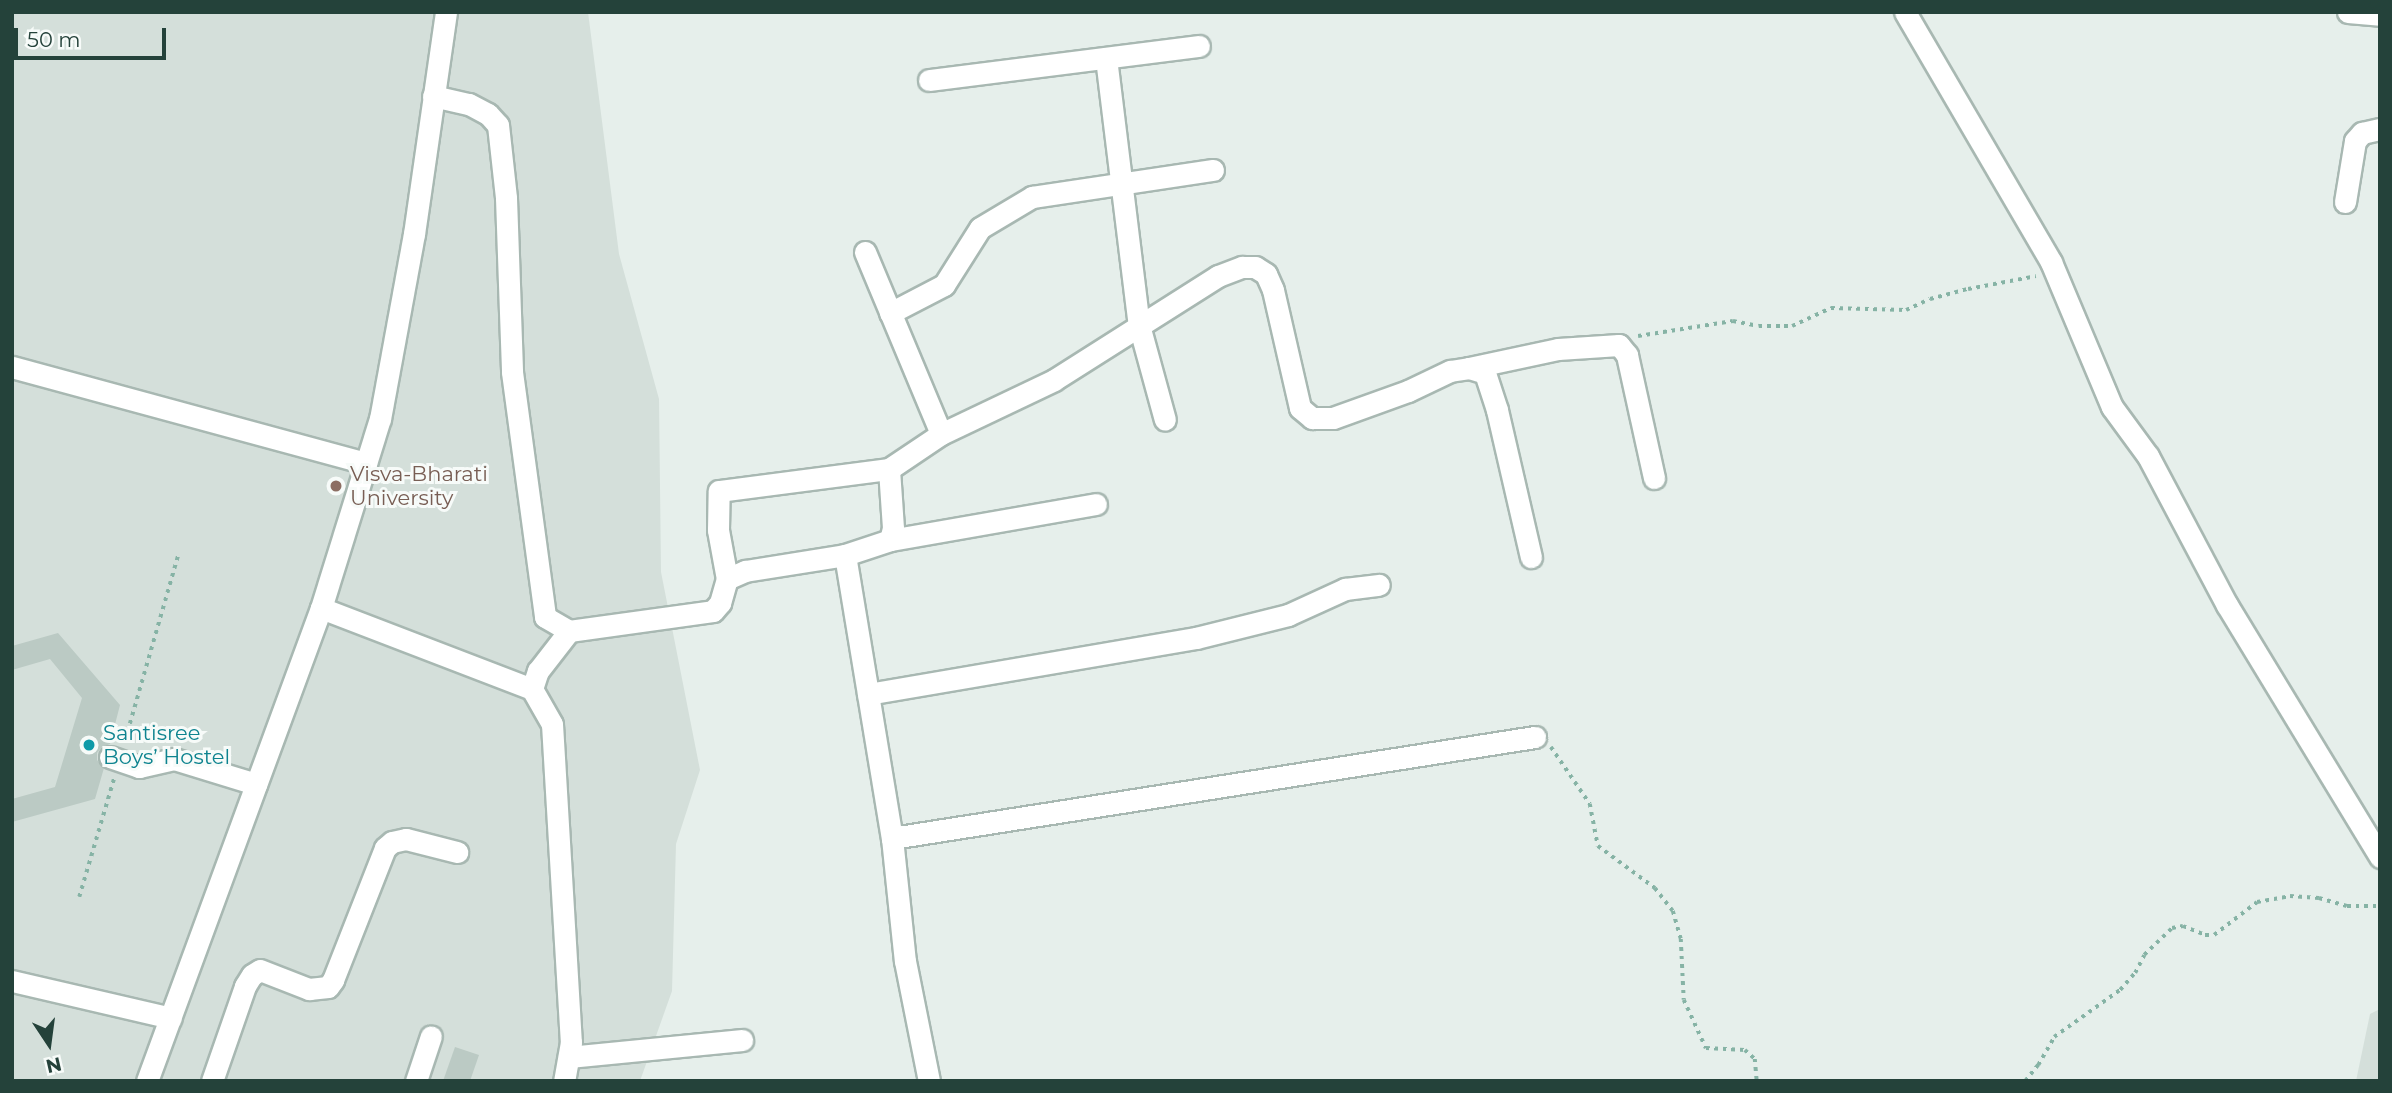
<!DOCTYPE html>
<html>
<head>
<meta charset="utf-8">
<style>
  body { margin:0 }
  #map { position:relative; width:2392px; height:1093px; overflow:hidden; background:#e6efeb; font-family:Montserrat,sans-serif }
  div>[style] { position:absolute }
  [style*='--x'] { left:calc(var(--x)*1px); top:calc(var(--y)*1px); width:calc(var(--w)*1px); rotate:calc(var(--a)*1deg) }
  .built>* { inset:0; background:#d4dfda }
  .building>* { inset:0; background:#bbcac4 }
  .path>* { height:3.5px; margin-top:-1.75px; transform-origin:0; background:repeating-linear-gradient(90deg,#86b3a5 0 3.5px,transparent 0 8.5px) }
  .roads { filter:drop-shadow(2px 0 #a8b8b2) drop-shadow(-2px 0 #a8b8b2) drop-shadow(0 2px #a8b8b2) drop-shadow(0 -2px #a8b8b2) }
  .minor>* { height:21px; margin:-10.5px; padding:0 10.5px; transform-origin:10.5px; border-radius:10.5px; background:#fff }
  .dots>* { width:19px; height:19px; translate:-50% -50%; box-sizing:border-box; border:4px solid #f7fbf9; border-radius:50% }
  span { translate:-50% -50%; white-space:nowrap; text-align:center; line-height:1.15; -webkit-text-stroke:6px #f7fbf9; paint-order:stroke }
  .education-label { font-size:21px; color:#785e54 }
  .left { translate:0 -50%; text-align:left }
  .culture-label { font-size:21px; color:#0d838f }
  .frame { position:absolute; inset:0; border:14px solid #24423a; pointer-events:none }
  .north { position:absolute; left:14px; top:1009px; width:70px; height:70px; -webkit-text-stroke:5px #f7fbf9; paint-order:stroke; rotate:167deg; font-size:19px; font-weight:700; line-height:28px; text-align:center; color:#24423a }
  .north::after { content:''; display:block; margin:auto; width:24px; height:32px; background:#24423a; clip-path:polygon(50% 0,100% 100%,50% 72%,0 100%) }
  .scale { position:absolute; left:14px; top:28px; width:152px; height:32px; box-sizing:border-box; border:4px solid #24423a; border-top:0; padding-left:9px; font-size:21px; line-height:24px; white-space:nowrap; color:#24423a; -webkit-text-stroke:5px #f7fbf9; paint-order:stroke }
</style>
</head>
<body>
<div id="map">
  <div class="built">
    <i style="clip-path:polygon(12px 12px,588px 12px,619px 254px,659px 399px,661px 572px,700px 770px,676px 844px,672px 991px,640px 1081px,12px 1081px)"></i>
    <i style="clip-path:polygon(2380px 1009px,2380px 1081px,2356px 1081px,2370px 1014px)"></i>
  </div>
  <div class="building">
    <i style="clip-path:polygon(58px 633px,120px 705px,110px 744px,102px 747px,97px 753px,97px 760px,104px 768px,95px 799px,12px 822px,12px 799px,55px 787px,82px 698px,50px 659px,12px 670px,12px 646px)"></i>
    <i style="clip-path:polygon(455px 1047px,479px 1055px,470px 1081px,443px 1081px)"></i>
  </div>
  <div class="path">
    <i style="--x:1638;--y:336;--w:96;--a:-9"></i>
    <i style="--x:1733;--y:321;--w:26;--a:11"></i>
    <i style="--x:1759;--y:326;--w:33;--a:0"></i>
    <i style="--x:1792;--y:326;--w:43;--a:-24.8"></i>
    <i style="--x:1831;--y:308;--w:75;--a:1.5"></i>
    <i style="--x:1906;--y:310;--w:26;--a:-25"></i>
    <i style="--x:1930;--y:299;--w:39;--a:-15"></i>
    <i style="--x:1968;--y:289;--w:69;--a:-10.8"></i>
    <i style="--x:125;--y:740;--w:192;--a:-74"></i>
    <i style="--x:1551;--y:747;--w:69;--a:55.6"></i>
    <i style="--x:1590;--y:804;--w:43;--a:79.2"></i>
    <i style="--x:1598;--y:846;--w:71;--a:36.4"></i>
    <i style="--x:1655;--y:888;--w:29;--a:52"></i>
    <i style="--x:1673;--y:911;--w:29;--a:74"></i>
    <i style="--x:1681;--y:939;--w:61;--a:87.2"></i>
    <i style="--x:1684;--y:1000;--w:53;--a:65.4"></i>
    <i style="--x:1706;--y:1048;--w:39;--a:3"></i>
    <i style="--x:1745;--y:1050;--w:13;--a:42"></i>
    <i style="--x:1755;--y:1059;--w:22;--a:85"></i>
    <i style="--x:79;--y:897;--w:124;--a:-73.6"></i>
    <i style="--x:2025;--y:1081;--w:21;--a:-51"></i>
    <i style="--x:2038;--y:1065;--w:32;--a:-60"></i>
    <i style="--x:2054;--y:1037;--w:81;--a:-35.5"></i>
    <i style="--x:2120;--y:990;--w:23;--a:-49"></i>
    <i style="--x:2135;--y:973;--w:20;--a:-63"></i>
    <i style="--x:2144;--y:955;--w:39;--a:-44"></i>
    <i style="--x:2172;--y:928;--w:11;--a:-10"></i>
    <i style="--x:2183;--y:926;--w:24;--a:22"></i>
    <i style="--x:2205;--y:935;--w:9;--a:0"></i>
    <i style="--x:2214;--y:935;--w:54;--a:-37.5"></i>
    <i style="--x:2257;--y:902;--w:34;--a:-10"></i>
    <i style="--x:2290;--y:896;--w:29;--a:4"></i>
    <i style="--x:2319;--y:898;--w:29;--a:16"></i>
    <i style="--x:2347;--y:906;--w:33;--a:0"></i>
  </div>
  <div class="roads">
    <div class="minor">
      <i style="--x:1905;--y:12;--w:290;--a:59.7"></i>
      <i style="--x:2051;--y:262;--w:157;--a:67.2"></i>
      <i style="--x:2112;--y:407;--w:61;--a:53.7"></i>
      <i style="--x:2148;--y:456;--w:169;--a:62.1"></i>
      <i style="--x:2227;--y:605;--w:295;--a:58.7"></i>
      <i style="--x:2348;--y:12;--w:32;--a:5"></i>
      <i style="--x:1106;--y:58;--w:269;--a:83"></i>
      <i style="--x:1139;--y:325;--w:98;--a:74.7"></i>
      <i style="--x:929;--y:80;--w:272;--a:-7.2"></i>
      <i style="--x:433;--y:96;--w:37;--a:13"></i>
      <i style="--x:469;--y:104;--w:21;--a:28"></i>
      <i style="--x:488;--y:114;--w:15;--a:48"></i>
      <i style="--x:498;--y:125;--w:73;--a:83.7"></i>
      <i style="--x:506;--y:198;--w:174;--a:88"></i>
      <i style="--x:512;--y:372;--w:247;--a:82.3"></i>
      <i style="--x:545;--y:617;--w:28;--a:30"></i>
      <i style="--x:2345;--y:202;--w:62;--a:-80.7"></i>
      <i style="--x:2355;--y:141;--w:11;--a:-49"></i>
      <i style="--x:2362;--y:133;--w:18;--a:-13"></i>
      <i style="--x:865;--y:252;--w:197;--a:67.3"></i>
      <i style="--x:890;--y:313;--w:61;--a:-27.4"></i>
      <i style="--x:944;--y:285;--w:67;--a:-57.7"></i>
      <i style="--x:980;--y:228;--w:61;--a:-30.8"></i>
      <i style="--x:1032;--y:197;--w:183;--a:-8.5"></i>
      <i style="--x:12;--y:367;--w:367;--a:15.2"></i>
      <i style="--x:1469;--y:368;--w:91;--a:-12.1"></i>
      <i style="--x:1558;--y:349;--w:61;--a:-3.8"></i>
      <i style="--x:1619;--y:345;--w:13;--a:51"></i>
      <i style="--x:1627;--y:355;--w:126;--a:77.6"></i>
      <i style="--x:890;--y:540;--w:209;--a:-9.9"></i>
      <i style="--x:845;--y:555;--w:287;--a:80.6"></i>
      <i style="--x:892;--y:838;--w:651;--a:-8.93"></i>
      <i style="--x:727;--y:579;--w:50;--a:-100.4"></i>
      <i style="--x:718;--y:530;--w:39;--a:-89"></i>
      <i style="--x:719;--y:491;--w:171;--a:-7.4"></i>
      <i style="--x:321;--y:608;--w:226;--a:21"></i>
      <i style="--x:532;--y:689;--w:40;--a:60.3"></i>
      <i style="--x:552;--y:724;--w:319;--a:86.6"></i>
      <i style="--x:571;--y:1042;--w:40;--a:100"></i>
      <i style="--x:532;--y:689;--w:19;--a:-72"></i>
      <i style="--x:538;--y:671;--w:51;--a:-52.2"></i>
      <i style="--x:569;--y:631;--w:145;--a:-7.9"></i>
      <i style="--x:713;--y:611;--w:11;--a:-49"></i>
      <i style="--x:720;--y:603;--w:25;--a:-74"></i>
      <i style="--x:727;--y:579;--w:20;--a:-24"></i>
      <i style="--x:745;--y:571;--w:101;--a:-9.1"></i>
      <i style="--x:845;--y:555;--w:47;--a:-18.4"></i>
      <i style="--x:890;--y:540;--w:12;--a:-76"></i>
      <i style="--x:893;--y:528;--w:59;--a:-93.9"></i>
      <i style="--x:889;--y:469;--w:63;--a:-33.9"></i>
      <i style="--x:941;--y:434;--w:125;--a:-25.5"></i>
      <i style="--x:1054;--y:380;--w:194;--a:-32.4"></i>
      <i style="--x:1218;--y:276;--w:26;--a:-21"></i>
      <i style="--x:1242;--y:267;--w:13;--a:0"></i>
      <i style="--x:1255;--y:267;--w:13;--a:32"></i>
      <i style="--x:1266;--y:274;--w:17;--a:66"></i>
      <i style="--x:1273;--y:290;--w:121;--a:77.1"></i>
      <i style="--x:1300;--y:408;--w:16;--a:40"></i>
      <i style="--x:1312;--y:418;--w:21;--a:0"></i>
      <i style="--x:1333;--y:418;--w:80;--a:-19.8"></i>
      <i style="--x:1408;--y:391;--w:47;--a:-25.5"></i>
      <i style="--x:1450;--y:371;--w:19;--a:-9"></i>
      <i style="--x:1469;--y:368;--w:17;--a:17"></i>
      <i style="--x:1485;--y:373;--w:39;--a:72"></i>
      <i style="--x:1497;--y:410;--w:151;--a:77"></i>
      <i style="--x:868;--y:694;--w:333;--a:-9.7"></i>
      <i style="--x:1196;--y:638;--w:95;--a:-14"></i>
      <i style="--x:1288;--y:615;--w:63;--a:-24.5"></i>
      <i style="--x:1345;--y:589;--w:34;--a:-7"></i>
      <i style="--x:110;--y:757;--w:31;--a:19"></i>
      <i style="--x:139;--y:767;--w:36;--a:-13"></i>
      <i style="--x:174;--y:759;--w:86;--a:17"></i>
      <i style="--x:892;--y:838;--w:124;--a:84"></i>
      <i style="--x:905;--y:961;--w:122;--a:78.7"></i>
      <i style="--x:12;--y:981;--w:163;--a:13.1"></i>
      <i style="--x:569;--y:1057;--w:174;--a:-5.6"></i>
      <i style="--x:147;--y:1081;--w:504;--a:-69.8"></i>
      <i style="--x:321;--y:608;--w:198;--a:-72.7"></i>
      <i style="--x:380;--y:419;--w:188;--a:-79.6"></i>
      <i style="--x:414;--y:234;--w:224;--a:-81.8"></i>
      <i style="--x:212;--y:1081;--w:101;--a:-70.8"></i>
      <i style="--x:245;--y:986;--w:13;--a:-58"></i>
      <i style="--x:252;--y:975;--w:9;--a:-32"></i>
      <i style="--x:260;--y:970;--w:53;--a:21.2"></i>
      <i style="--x:309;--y:989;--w:19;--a:-6"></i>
      <i style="--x:328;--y:987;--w:9;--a:-54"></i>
      <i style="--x:333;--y:980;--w:142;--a:-68.5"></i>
      <i style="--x:385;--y:848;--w:9;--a:-41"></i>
      <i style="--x:392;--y:842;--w:14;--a:-12"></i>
      <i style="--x:406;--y:839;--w:53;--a:14.3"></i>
      <i style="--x:416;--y:1081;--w:47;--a:-71.6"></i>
    </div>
  </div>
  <div class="dots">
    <i style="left:336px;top:486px;background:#8d6e63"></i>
    <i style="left:89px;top:745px;background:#0f9aa8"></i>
  </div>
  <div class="education-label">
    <span class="left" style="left:350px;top:486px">Visva-Bharati<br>University</span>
  </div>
  <div class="culture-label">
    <span class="left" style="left:103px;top:745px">Santisree<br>Boys’ Hostel</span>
  </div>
  <div class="frame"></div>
  <div class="north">N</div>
  <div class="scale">50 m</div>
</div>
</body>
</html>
